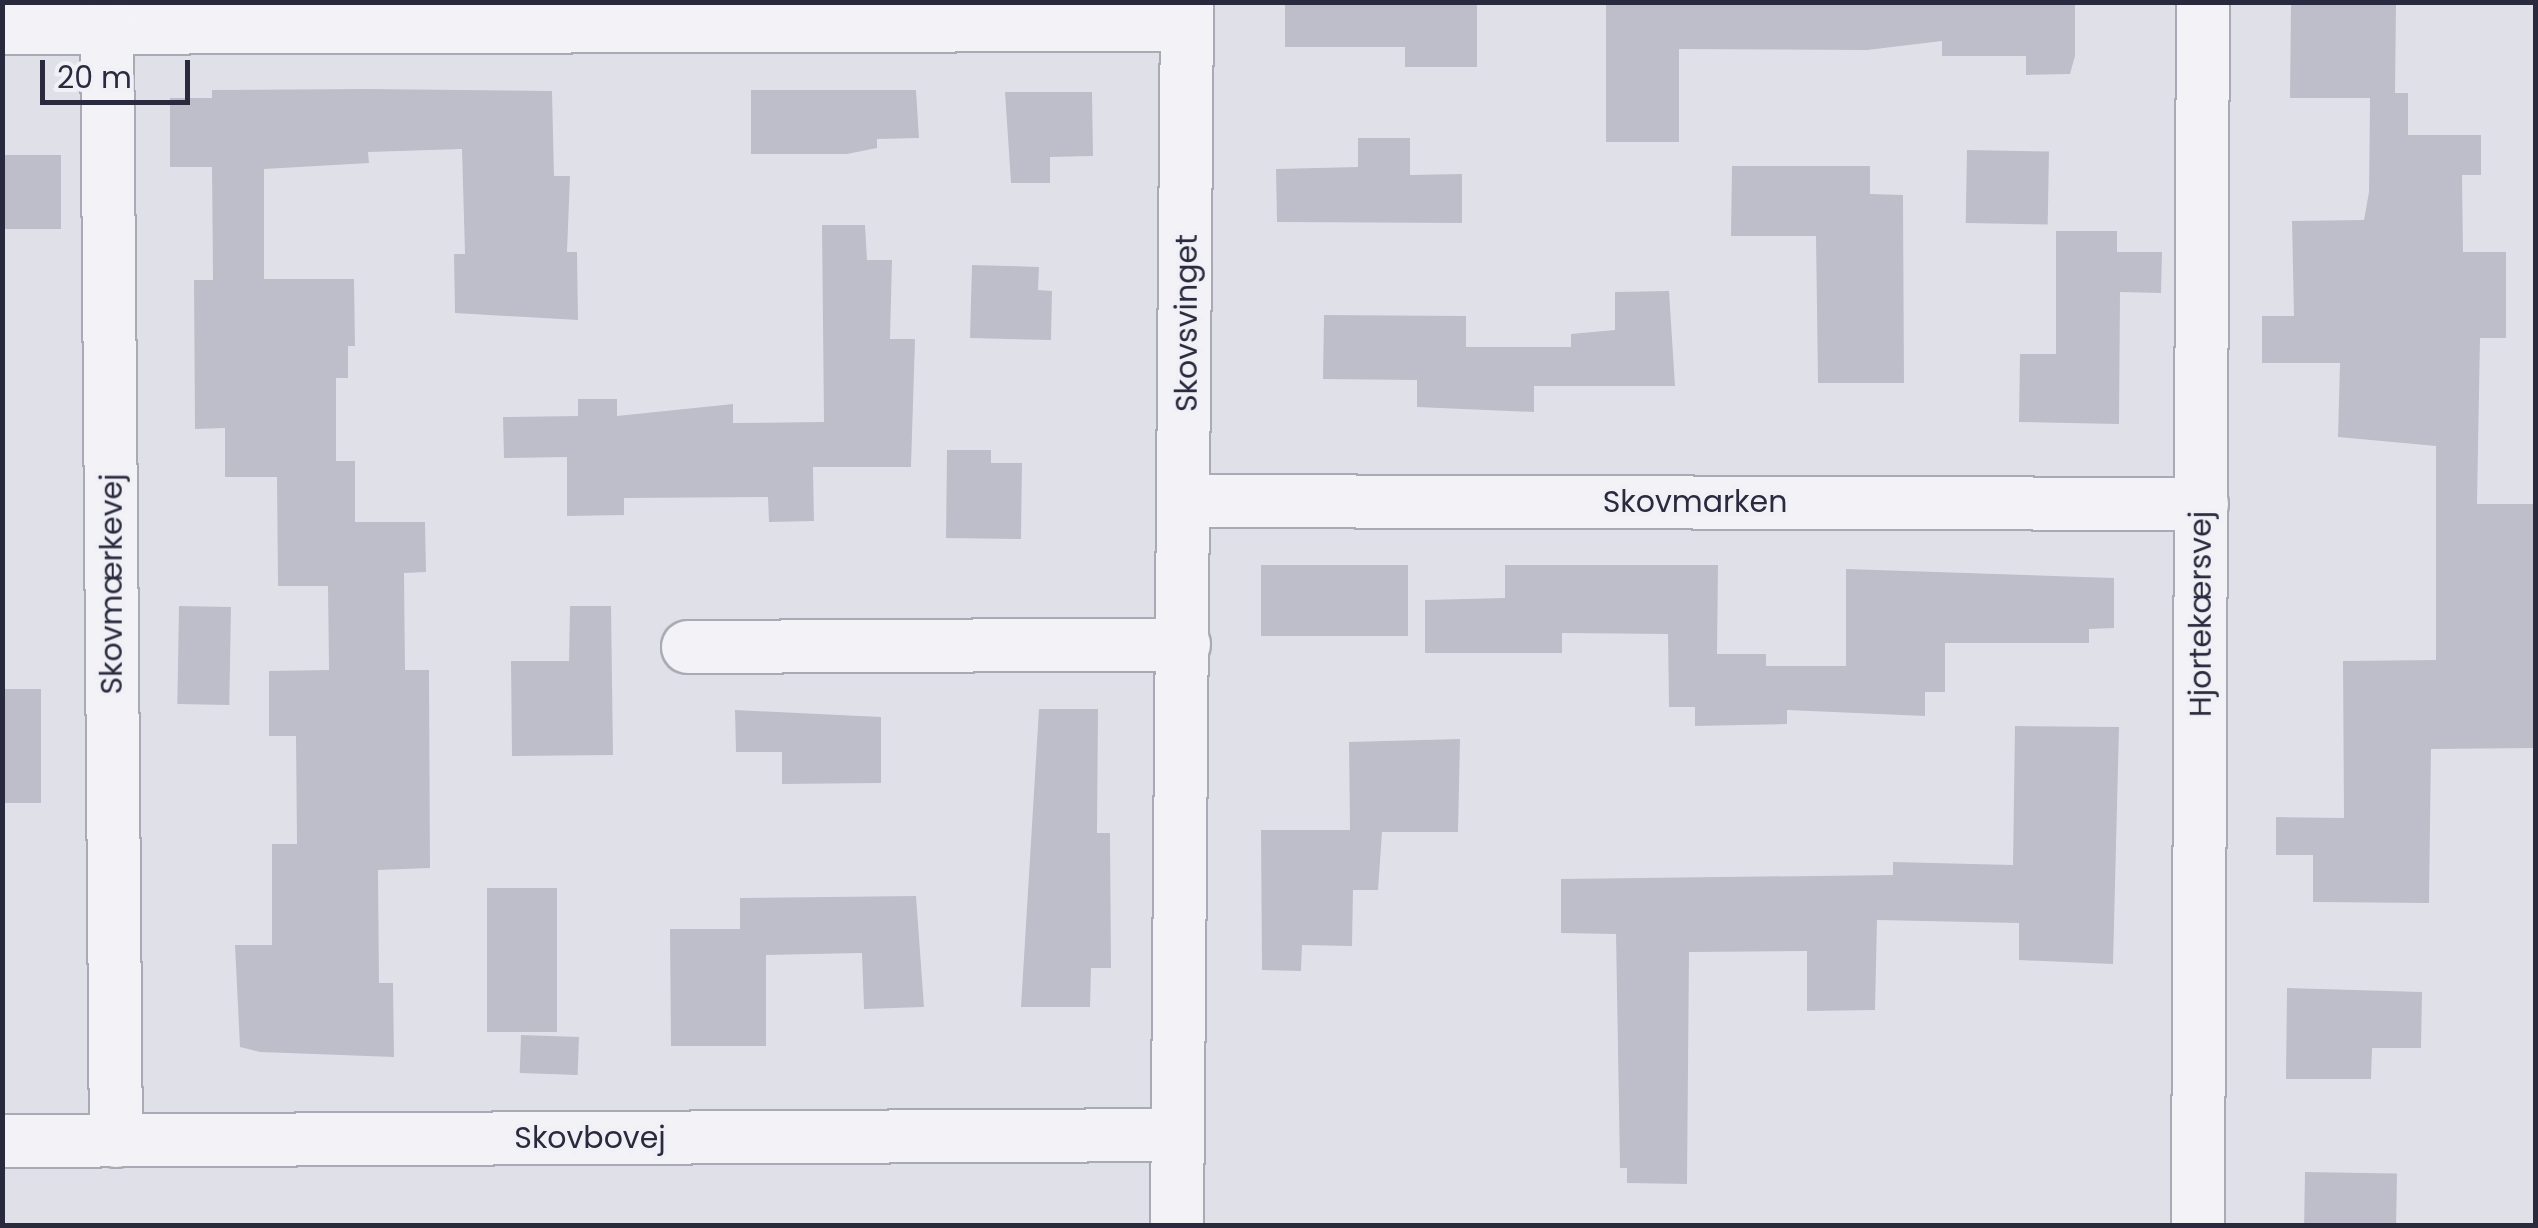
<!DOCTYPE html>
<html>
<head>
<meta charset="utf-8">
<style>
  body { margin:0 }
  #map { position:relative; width:2538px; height:1228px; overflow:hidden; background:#e0e1e8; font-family:Poppins,sans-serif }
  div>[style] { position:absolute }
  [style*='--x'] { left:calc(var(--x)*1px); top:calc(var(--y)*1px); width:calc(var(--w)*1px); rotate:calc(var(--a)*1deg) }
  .building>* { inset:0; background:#bebeca; transform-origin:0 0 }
  .roads { filter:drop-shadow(2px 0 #a9aab5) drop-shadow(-2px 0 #a9aab5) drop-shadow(0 2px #a9aab5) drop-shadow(0 -2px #a9aab5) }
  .minor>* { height:52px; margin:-26px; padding:0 26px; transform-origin:26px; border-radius:26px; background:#f3f3f7 }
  span { translate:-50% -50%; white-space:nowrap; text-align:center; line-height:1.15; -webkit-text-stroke:8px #f0f0f6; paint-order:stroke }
  .street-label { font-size:30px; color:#2a2a3e }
  .frame { position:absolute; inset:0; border:5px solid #2a2a3e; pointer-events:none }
  .scale { position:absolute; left:40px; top:60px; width:150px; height:45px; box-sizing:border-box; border:5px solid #2a2a3e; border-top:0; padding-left:12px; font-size:30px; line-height:35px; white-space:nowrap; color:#2a2a3e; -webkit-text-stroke:8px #f0f0f6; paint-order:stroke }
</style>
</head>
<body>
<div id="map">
  <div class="building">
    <i style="clip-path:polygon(1285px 2px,1477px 2px,1477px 67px,1405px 67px,1405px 47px,1285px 47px)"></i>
    <i style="clip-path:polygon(1606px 2px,2075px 2px,2075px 56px,2070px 74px,2026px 75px,2026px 56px,1942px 56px,1942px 41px,1867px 50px,1679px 49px,1679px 142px,1606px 142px)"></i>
    <i style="clip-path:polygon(2291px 2px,2396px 5px,2395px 93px,2408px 93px,2408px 135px,2481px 135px,2481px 175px,2462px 175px,2463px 252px,2506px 252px,2506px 338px,2480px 338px,2477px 504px,2536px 504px,2536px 748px,2431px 749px,2429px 903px,2313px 902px,2313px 855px,2276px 855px,2276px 817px,2344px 818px,2343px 661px,2436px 660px,2436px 446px,2338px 437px,2340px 363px,2262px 363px,2262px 316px,2294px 316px,2292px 221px,2364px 220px,2369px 192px,2370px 98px,2290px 98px)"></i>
    <i style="clip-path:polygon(367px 89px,552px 91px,554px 176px,570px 176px,567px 252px,577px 252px,578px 320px,455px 313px,454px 254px,465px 254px,462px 149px,368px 152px,369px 163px,264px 169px,264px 279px,354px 279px,355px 346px,348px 346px,348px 378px,336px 378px,336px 461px,355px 461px,355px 522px,425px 522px,426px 572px,404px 573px,405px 670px,429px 670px,430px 868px,378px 870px,379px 983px,393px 983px,394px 1057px,260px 1052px,240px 1047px,235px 945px,272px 945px,272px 844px,297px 844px,296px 736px,269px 736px,269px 671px,329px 670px,328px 586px,278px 586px,277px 477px,225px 477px,225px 428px,195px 429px,194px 280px,213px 280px,212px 167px,170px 167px,170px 98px,212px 98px,212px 90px)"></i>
    <i style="clip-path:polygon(751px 90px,916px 90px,919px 138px,877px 139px,877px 148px,847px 154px,751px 154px)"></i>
    <i style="clip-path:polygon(1005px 92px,1092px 92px,1093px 156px,1050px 157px,1050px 183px,1011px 183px)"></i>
    <i style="clip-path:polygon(1358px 138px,1410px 138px,1410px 175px,1462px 174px,1462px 223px,1277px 222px,1276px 169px,1358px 167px)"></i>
    <i style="left:1967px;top:150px;width:82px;height:73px;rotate:1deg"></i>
    <i style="left:2px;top:155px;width:59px;height:74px"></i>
    <i style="clip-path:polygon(1732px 166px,1870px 166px,1870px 194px,1903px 195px,1904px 383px,1818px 383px,1816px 236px,1731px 236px)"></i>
    <i style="clip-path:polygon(822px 225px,865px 225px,867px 260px,892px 260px,890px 339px,915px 339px,911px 467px,813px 467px,814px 521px,769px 522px,768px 497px,624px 498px,624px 515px,567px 516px,567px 457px,504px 458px,503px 417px,578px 416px,578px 399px,617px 399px,617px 416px,733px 404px,733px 423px,824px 422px)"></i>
    <i style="clip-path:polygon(2056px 231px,2117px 231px,2117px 252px,2162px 252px,2161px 293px,2120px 292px,2119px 424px,2019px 422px,2020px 354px,2056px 354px)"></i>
    <i style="clip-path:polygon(972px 265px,1039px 267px,1038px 290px,1052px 291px,1051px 340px,970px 338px)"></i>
    <i style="clip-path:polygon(1669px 291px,1675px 386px,1534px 386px,1534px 412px,1417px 407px,1417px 380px,1323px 379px,1324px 315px,1466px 316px,1466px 347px,1571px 347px,1571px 334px,1615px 330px,1615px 292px)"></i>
    <i style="clip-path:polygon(947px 450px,991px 450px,991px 463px,1022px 463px,1021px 539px,946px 538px)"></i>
    <i style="left:1408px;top:565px;width:71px;height:147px;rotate:90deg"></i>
    <i style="clip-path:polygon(1505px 565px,1718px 565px,1717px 654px,1766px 654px,1766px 666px,1846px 666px,1846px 569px,2114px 578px,2114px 628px,2089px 629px,2089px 643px,1945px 643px,1945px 692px,1925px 692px,1925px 716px,1787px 710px,1787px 724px,1695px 726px,1695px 707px,1669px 707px,1668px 634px,1562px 633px,1562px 653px,1425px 653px,1425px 600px,1505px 598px)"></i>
    <i style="left:179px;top:606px;width:52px;height:98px;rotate:1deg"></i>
    <i style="clip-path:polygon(570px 606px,611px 606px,613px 755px,512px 756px,511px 661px,569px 661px)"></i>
    <i style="left:41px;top:689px;width:114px;height:39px;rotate:90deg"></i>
    <i style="clip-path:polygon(1039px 709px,1098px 709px,1097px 833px,1110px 833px,1111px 968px,1091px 968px,1090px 1007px,1021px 1007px)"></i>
    <i style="clip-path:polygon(735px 710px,881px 717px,881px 783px,782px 784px,782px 752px,736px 752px)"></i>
    <i style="clip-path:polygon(2015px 726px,2119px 727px,2113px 964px,2019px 960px,2019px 923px,1877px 920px,1875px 1010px,1807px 1011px,1807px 951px,1689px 952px,1687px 1184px,1627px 1183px,1627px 1168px,1620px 1168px,1616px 934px,1561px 933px,1561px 879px,1893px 875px,1893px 862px,2013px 865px)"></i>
    <i style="clip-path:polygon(1460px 739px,1458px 832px,1382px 832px,1378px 890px,1353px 890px,1352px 946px,1302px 945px,1301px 971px,1262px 970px,1261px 830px,1350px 830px,1349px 742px)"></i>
    <i style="left:487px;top:888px;width:70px;height:144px"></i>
    <i style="clip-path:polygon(916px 896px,924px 1007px,864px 1009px,862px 953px,766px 955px,766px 1046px,671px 1046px,670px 929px,740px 929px,740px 898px)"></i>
    <i style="clip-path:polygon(2287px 988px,2422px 992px,2421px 1048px,2372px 1048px,2371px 1079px,2286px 1079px)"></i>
    <i style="left:521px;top:1035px;width:58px;height:38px;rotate:2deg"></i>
    <i style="left:2305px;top:1172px;width:92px;height:54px;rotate:1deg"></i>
  </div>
  <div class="roads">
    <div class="minor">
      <i style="--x:2;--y:28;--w:1184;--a:-0.15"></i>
      <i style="--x:107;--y:28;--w:1113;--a:89.54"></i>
      <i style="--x:1187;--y:501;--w:1015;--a:0.17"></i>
      <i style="--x:688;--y:647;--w:496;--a:-0.3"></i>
      <i style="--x:2;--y:1141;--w:1176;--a:-0.29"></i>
      <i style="--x:1177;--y:1226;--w:1224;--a:-89.53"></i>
      <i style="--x:2198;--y:1226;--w:1224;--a:-89.77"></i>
    </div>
  </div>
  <div class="street-label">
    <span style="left:1187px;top:323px;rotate:-90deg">Skovsvinget</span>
    <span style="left:1695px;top:502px">Skovmarken</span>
    <span style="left:112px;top:584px;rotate:-90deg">Skovmærkevej</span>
    <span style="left:2201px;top:614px;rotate:-90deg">Hjortekærsvej</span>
    <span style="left:590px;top:1138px">Skovbovej</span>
  </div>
  <div class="frame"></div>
  <div class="scale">20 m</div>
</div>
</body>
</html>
